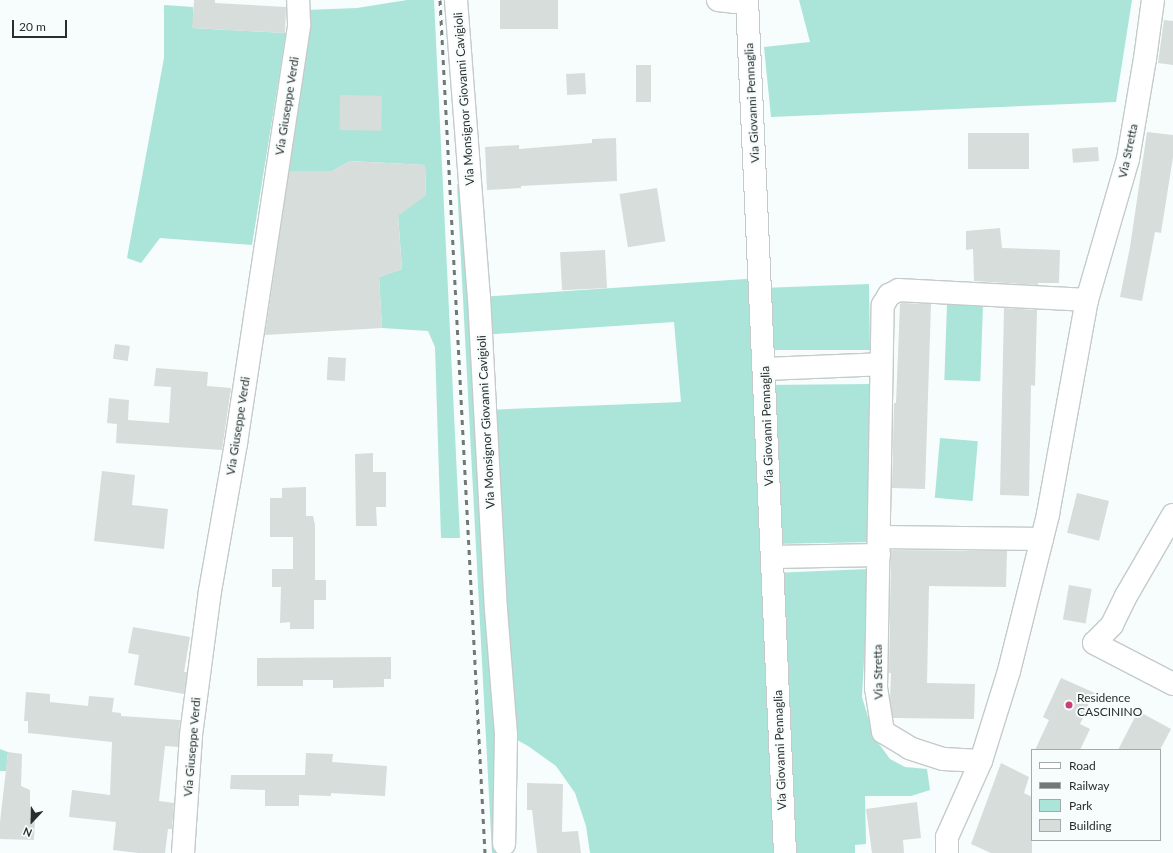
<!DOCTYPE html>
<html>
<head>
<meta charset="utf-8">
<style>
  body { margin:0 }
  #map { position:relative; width:1173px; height:853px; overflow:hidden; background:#f6fdfc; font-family:Lato,sans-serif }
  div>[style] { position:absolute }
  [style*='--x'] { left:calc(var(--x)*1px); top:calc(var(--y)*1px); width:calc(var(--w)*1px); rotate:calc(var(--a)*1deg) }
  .green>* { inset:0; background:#abe4d9; transform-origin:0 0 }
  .building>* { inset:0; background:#d6dddb; transform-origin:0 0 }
  .roads { filter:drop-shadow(1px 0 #c4cbca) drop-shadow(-1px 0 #c4cbca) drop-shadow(0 1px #c4cbca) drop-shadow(0 -1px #c4cbca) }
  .minor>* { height:22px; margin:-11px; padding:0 11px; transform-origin:11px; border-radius:11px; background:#fff }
  .rail>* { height:3px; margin-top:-1.5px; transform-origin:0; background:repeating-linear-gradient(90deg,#737877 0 5px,transparent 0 10px) }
  .dots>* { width:11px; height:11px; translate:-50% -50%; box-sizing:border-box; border:2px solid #f6fdfc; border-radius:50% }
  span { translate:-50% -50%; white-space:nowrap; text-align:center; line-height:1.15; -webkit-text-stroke:4px #f6fdfc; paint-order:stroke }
  .street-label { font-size:12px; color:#2b2e2d }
  .poi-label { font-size:12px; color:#2b2e2d }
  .left { translate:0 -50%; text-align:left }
  .legend { position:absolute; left:1031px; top:749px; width:130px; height:92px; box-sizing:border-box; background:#f6fdfc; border:1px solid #a5aaa9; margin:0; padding:5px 7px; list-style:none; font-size:12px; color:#2b2e2d }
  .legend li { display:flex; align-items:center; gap:8px; height:20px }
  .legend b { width:20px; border:1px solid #a5aaa9 }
  .north { position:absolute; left:12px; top:801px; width:40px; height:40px; -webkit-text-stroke:3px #f6fdfc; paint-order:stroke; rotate:202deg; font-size:11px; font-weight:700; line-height:16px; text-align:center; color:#2b2e2d }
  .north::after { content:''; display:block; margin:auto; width:14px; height:18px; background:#2b2e2d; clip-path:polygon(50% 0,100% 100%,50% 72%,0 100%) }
  .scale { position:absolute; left:12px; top:20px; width:55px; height:18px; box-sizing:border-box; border:2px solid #2b2e2d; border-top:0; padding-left:5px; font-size:12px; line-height:14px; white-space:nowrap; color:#2b2e2d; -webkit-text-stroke:3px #f6fdfc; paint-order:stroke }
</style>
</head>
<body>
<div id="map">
  <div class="green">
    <i style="clip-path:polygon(407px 0,434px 0,460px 538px,441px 538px,435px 347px,428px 331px,382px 328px,379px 277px,402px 269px,398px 215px,426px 195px,425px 165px,350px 161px,332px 171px,283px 171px,299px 104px,294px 102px,306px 10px,357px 8px)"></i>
    <i style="clip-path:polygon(799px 0,1132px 0,1116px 102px,771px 117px,764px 47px,810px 42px)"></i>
    <i style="clip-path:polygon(164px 5px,193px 7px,193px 28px,286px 33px,252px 245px,160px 238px,141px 263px,127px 258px,164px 58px)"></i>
    <i style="clip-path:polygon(457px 184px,461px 186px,481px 477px,502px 853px,492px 853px)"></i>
    <i style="clip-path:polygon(760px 278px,761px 288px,869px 284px,870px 350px,764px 350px,765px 385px,871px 384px,875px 542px,772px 544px,773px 573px,869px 569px,862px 697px,874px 737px,890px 759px,905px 767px,927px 769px,930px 790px,911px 796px,865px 796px,866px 844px,855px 845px,855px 853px,590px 853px,586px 826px,575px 793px,556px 766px,528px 746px,506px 734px,486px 410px,681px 402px,674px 322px,482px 335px,479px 297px)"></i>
    <i style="left:947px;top:304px;width:36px;height:76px;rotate:2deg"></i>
    <i style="left:940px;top:438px;width:38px;height:60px;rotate:5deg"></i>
    <i style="clip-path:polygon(0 749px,8px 752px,6px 771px,0 771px)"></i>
  </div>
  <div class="building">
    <i style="clip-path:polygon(194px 0,215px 0,215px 3px,286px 7px,285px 33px,192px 28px)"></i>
    <i style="left:500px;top:0;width:58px;height:29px"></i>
    <i style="clip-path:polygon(1164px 20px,1173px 21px,1173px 65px,1158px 63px)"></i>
    <i style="left:636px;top:65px;width:15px;height:37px"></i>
    <i style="left:585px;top:73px;width:21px;height:19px;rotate:87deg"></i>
    <i style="left:340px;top:95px;width:42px;height:35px;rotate:1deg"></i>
    <i style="clip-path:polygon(1147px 132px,1173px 135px,1173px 157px,1161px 233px,1155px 232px,1142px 301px,1120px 297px,1130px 247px)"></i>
    <i style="left:968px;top:133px;width:61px;height:36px"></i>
    <i style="clip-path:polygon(616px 138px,617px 181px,521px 186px,521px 188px,487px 190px,485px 147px,519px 145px,519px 149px,592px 143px,592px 139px)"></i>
    <i style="left:1098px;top:147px;width:14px;height:26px;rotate:86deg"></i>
    <i style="clip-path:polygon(350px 161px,425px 165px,426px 195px,398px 216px,402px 269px,379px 277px,382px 328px,265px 335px,289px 171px,332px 171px)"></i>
    <i style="left:657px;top:188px;width:54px;height:38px;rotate:81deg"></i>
    <i style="clip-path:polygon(1000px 228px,1002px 248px,1060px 250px,1059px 283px,1038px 283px,1038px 285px,974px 281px,973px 249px,966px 250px,966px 231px)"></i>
    <i style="left:605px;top:250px;width:38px;height:45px;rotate:87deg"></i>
    <i style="clip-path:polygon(902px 303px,931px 304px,925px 489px,892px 488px,894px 403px,896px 403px,900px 304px)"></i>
    <i style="clip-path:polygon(1004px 308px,1037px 310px,1035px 386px,1031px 385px,1029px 496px,1000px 495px)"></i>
    <i style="left:115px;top:344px;width:15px;height:15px;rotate:8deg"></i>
    <i style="left:328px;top:357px;width:18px;height:23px;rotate:3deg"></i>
    <i style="clip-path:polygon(156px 368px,208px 372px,207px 386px,231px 388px,222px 450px,116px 443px,117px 424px,107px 423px,109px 398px,129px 400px,128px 420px,169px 423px,171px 387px,154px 386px)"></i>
    <i style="clip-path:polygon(373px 453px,373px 472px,386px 472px,386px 507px,376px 507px,377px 526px,356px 526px,355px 454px)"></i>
    <i style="clip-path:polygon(102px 471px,135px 475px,132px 505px,168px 509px,164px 549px,94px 541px)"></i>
    <i style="clip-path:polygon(306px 487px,306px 516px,313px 516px,315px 525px,315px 580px,326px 580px,326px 600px,314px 600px,314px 629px,290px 629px,290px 622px,280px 623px,281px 587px,272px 587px,272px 569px,293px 569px,293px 537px,270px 537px,270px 498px,282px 498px,282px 488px)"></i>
    <i style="left:1077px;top:493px;width:33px;height:41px;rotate:14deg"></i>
    <i style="clip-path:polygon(891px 550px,1007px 551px,1006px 587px,929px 586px,927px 683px,975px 684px,974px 719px,893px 718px,890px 699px,891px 673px,889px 673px)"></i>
    <i style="left:1069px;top:585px;width:23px;height:35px;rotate:10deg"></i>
    <i style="clip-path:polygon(133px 627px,190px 637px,184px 672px,187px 672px,184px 694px,134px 685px,139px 655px,128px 653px)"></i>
    <i style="clip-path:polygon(391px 657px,391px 679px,384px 679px,384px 687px,333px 688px,333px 680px,303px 680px,303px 686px,257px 686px,257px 658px)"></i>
    <i style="clip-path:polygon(1061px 678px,1095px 693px,1080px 724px,1090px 729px,1080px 750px,1035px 750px,1049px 720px,1043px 717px)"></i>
    <i style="clip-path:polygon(26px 692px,50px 694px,50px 702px,88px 706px,89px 696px,114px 698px,112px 712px,121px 713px,121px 716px,180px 720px,178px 747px,165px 746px,159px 801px,174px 803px,172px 829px,168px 829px,165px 853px,138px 853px,113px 850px,116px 822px,69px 817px,72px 790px,110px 795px,112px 742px,28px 733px,28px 721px,24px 721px)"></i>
    <i style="clip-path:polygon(1138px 711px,1171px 729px,1160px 750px,1118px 750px)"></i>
    <i style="clip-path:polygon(8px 752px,22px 754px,21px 786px,30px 790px,30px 818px,35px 818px,34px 840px,0 839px,0 822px)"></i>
    <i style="clip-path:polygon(306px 753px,333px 754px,332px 762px,387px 766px,385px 796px,331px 793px,331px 796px,299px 795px,299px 806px,265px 806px,265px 790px,230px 789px,231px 775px,305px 775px)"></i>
    <i style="clip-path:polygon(1001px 763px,1029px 777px,1024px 793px,1032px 797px,1032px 853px,991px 853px,971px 844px)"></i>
    <i style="clip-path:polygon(527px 783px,563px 784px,562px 832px,578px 831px,581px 853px,537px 853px,532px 810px,527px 810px)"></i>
    <i style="clip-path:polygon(917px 802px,921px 838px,903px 840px,904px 853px,872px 853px,866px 809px)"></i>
  </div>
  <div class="roads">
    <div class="minor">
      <i style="--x:456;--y:0;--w:298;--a:85.6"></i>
      <i style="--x:479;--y:297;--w:313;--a:86.9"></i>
      <i style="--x:496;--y:610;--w:124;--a:85.4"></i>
      <i style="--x:506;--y:734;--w:110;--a:91"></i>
      <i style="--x:718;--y:0;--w:16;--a:7"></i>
      <i style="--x:734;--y:2;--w:6;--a:-18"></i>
      <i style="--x:747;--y:0;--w:854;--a:87.45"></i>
      <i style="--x:764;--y:369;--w:117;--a:-2.4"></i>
      <i style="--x:1173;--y:515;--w:94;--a:120.1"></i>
      <i style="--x:1126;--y:596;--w:32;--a:116"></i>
      <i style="--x:1112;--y:625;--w:25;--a:135"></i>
      <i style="--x:1094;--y:643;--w:89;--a:27.4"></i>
      <i style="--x:880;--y:537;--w:162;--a:0.7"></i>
      <i style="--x:772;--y:557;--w:107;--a:-1.1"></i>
      <i style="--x:981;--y:761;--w:38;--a:-177"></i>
      <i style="--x:943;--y:759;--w:35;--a:-162"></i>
      <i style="--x:910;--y:748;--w:31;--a:-149"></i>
      <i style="--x:883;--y:732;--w:45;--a:-99"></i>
      <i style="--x:876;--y:688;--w:383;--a:-89"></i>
      <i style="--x:883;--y:305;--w:12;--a:-59"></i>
      <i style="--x:889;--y:295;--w:11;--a:-27"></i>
      <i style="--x:899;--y:290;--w:188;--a:3"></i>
      <i style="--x:183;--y:853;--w:118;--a:-86.1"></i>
      <i style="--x:191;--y:735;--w:145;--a:-82.5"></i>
      <i style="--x:210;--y:591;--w:150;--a:-80"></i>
      <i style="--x:236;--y:443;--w:424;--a:-81.4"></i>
      <i style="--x:299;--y:24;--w:24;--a:-92"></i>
      <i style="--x:947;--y:853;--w:16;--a:-90"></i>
      <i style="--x:947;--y:837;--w:83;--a:-65.9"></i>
      <i style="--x:981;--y:761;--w:94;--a:-72.7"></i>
      <i style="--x:1009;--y:671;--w:162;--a:-76"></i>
      <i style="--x:1048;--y:514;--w:218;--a:-79.7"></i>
      <i style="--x:1087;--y:300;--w:147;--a:-73.8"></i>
      <i style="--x:1128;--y:159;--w:101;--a:-80.4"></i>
      <i style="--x:1145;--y:59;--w:60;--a:-82.3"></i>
    </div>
  </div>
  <div class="rail">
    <i style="--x:440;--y:0;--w:854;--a:86.98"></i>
  </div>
  <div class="dots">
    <i style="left:1069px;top:705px;background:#c83e76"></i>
  </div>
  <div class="street-label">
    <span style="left:464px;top:99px;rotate:-94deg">Via Monsignor Giovanni Cavigioli</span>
    <span style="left:752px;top:103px;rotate:-93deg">Via Giovanni Pennaglia</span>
    <span style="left:287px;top:106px;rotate:-81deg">Via Giuseppe Verdi</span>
    <span style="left:1128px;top:151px;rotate:-78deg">Via Stretta</span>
    <span style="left:486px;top:422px;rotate:-93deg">Via Monsignor Giovanni Cavigioli</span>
    <span style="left:238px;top:426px;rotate:-81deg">Via Giuseppe Verdi</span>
    <span style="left:767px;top:426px;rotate:-92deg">Via Giovanni Pennaglia</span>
    <span style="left:878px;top:672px;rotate:-91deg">Via Stretta</span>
    <span style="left:192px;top:747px;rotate:-85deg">Via Giuseppe Verdi</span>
    <span style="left:780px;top:750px;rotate:-92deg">Via Giovanni Pennaglia</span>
  </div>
  <div class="poi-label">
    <span class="left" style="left:1077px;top:705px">Residence<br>CASCININO</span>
  </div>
  <ul class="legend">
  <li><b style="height:5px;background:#fff"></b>Road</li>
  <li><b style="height:5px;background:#737877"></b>Railway</li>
  <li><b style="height:11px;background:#abe4d9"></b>Park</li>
  <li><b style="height:11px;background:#d6dddb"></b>Building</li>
  </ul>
  <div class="north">N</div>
  <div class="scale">20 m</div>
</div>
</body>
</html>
